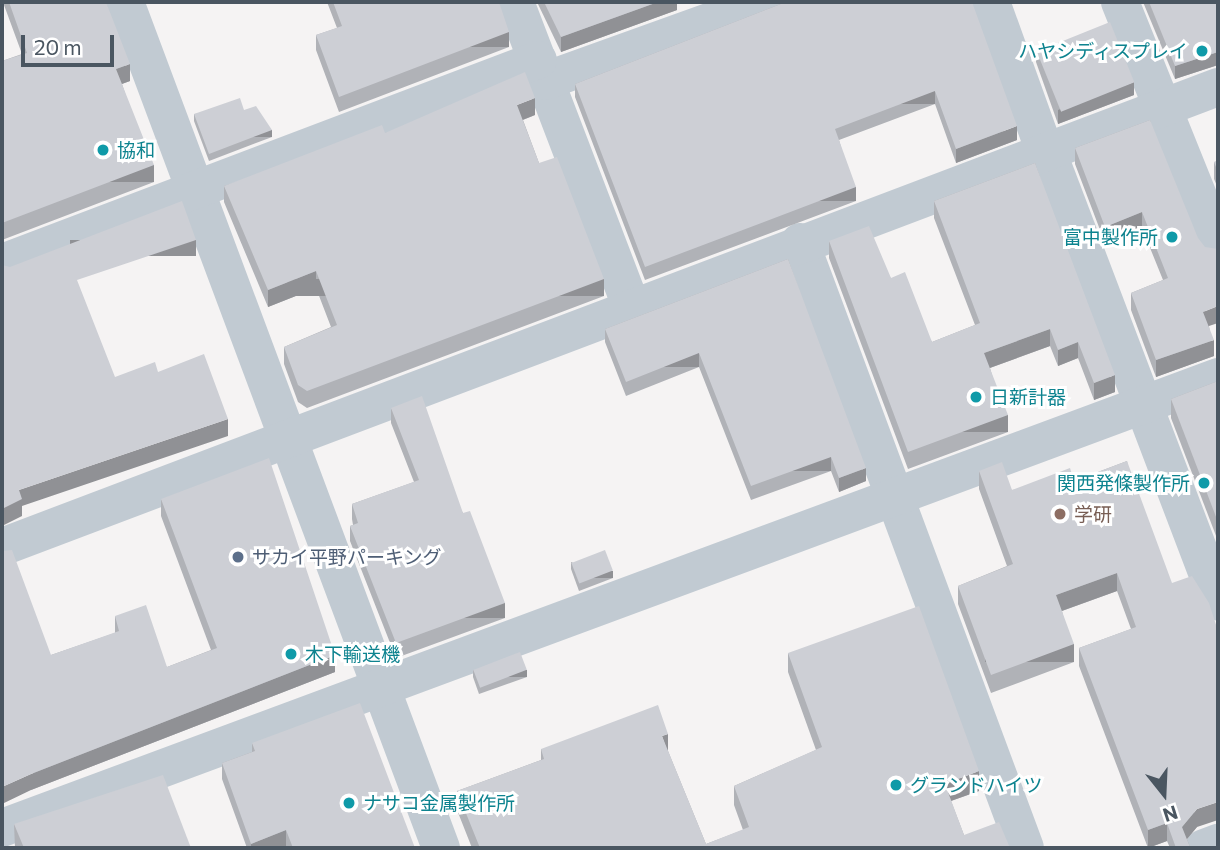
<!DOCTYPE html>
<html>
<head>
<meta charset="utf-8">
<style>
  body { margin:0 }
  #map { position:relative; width:1220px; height:850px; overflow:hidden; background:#f5f3f3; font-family:Commissioner,"Noto Sans JP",sans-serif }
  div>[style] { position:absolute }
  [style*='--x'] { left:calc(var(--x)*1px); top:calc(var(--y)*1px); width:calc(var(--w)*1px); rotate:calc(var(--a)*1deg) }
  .minor>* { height:38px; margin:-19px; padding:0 19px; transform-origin:19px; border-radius:19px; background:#c1cad2 }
  .wall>* { inset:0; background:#b0b2b7 }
  .shaded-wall>* { inset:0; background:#909195; transform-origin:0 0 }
  .building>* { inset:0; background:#cdcfd5; transform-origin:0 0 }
  .dots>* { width:19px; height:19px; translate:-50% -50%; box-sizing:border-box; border:4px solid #fff; border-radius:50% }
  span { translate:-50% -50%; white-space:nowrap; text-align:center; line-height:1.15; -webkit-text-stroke:6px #fff; paint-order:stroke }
  .culture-label { font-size:19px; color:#0d838f }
  .right { translate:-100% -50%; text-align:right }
  .left { translate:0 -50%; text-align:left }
  .education-label { font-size:19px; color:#785e54 }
  .service-label { font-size:19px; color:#4e5e75 }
  .frame { position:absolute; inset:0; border:4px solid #4a5661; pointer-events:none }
  .north { position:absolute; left:1129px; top:759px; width:70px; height:70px; -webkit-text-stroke:5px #fff; paint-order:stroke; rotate:162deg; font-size:19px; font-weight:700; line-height:28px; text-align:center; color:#4a5661 }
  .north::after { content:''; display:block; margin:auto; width:24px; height:32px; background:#4a5661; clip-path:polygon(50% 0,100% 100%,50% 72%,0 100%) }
  .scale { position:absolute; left:21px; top:35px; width:93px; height:32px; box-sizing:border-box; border:4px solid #4a5661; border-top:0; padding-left:9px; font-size:21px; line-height:24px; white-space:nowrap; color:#4a5661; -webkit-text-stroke:5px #fff; paint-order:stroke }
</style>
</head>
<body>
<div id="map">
  <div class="minor">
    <i style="--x:125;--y:2;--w:903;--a:69.52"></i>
    <i style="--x:515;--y:2;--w:325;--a:69.1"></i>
    <i style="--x:991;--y:2;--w:159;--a:70.2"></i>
    <i style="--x:1120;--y:2;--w:263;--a:68.1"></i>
    <i style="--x:545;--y:81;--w:233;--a:-19.8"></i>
    <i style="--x:1047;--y:151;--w:482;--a:69.2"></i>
    <i style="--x:800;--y:242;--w:646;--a:69.63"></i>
    <i style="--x:2;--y:263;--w:573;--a:-20.74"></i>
    <i style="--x:2;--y:547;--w:1300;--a:-20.72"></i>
    <i style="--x:2;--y:828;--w:1297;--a:-20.35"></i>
    <i style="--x:1204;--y:848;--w:15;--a:-20"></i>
  </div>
  <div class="wall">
    <i style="clip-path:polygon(4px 2px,106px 2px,130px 81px,122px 84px,154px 182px,2px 240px,2px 61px,22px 54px,4px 5px)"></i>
    <i style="clip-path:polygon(327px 2px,499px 2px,509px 47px,339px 112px,316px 50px,316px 35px,337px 28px)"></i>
    <i style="clip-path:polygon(537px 2px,677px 2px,677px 10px,561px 52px)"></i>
    <i style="clip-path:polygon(786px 2px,1017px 140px,956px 163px,935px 104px,839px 140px,856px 201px,645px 280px,575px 97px,575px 84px)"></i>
    <i style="clip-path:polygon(1143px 2px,1218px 2px,1218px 65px,1175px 79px)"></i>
    <i style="clip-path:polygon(1036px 49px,1134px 95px,1058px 124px,1036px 62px)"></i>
    <i style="clip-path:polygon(244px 110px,272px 137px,209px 161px,194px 121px,194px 114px)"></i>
    <i style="clip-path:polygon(535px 115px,523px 120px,539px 163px,604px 296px,307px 408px,298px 402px,284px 364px,284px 347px,331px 327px,316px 288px,268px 307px,224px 202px,224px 186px,385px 133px)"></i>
    <i style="clip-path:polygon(1150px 120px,1209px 326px,1214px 356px,1156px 377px,1131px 310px,1131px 293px,1163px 280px,1142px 228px,1105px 243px,1075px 164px,1075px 148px)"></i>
    <i style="clip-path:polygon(1218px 161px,1218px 188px,1214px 179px,1214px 162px)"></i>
    <i style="clip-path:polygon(1035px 163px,1115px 392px,1094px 400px,1078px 358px,1058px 366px,1050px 346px,990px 368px,1008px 432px,908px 469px,829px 258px,829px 241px,891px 278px,932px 342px,975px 325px,934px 218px,934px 201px)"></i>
    <i style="clip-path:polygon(788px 259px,866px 481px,839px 492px,831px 471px,751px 500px,699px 367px,626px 396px,605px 342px,605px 329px)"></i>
    <i style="clip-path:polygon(1218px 381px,1218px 541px,1171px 418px,1171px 399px)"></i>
    <i style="clip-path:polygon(391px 408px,463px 513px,505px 618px,396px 658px,350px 541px,350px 526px,353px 525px,352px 519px,352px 504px,414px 482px,391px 423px)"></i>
    <i style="clip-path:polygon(1127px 461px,1197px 827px,1187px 839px,1190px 847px,1194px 848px,1170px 848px,1167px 841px,1148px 848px,1079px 666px,1079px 648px,1131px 629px,1117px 591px,1062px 611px,1074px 662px,991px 693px,958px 604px,958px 586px,1007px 566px,979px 489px,979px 471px,1012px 490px,1074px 481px)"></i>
    <i style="clip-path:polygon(161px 499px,335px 672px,31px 790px,51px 655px,115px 633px,115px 616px,167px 667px,211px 650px,161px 516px)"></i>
    <i style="clip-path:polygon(571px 562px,613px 578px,579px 591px,571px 569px)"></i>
    <i style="clip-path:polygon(788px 653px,979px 791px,951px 801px,964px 835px,1010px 848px,472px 848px,457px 810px,457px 791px,541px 760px,541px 749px,668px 751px,706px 844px,743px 830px,734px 805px,734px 786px,816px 750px,788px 672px)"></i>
    <i style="clip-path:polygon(473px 670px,527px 677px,479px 694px,473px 677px)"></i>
    <i style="clip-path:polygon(252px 743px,415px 848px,287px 848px,286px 846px,280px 848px,247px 848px,222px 779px,222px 763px,252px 752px)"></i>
    <i style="clip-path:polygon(14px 824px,191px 848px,15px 848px)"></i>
  </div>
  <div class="shaded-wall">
    <i style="clip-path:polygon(658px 2px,677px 2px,677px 10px,561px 52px,561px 37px)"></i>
    <i style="left:509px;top:32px;width:15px;height:182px;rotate:90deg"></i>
    <i style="clip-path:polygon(1218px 52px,1218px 65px,1175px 79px,1175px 66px)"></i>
    <i style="clip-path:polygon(130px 64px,130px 81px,116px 86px,116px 69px)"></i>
    <i style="clip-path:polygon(1134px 82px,1134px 95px,1058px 124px,1058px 110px)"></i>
    <i style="left:935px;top:91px;width:13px;height:107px;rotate:90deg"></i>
    <i style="clip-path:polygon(535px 98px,535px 115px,517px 122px,517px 105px)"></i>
    <i style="clip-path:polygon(1017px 126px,1017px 140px,956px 163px,956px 149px)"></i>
    <i style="left:272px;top:130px;width:7px;height:67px;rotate:90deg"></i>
    <i style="left:154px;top:165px;width:17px;height:163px;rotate:90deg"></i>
    <i style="left:856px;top:187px;width:14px;height:226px;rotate:90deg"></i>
    <i style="clip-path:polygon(1142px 212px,1142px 228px,1105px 243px,1105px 227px)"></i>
    <i style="left:196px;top:240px;width:16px;height:126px;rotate:90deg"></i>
    <i style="clip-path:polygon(316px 271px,316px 288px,268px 307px,268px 290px)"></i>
    <i style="left:604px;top:279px;width:17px;height:317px;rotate:90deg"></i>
    <i style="clip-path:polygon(1218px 306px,1218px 323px,1203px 328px,1203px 312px)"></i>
    <i style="clip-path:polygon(1050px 329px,1050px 346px,984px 370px,984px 353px)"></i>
    <i style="clip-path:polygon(1214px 340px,1214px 356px,1156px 377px,1156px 360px)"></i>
    <i style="clip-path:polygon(1078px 342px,1078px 358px,1058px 366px,1058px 350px)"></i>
    <i style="left:699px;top:353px;width:14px;height:79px;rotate:90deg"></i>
    <i style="clip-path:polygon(1115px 375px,1115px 392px,1094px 400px,1094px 383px)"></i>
    <i style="left:1008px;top:415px;width:17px;height:107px;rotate:90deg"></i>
    <i style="clip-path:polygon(228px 419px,228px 436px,22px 506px,22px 516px,2px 526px,2px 509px,19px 490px)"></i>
    <i style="left:831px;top:457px;width:14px;height:85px;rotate:90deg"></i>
    <i style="clip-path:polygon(866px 468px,866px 481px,839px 492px,839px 478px)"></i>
    <i style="left:613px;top:571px;width:7px;height:36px;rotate:90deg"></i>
    <i style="clip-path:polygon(1117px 573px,1117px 591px,1056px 613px,1056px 595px)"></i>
    <i style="left:505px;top:603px;width:15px;height:116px;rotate:90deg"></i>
    <i style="left:1074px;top:644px;width:18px;height:89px;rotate:90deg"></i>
    <i style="clip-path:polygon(335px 655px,335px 672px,31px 790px,2px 804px,2px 787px,31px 774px)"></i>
    <i style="left:527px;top:670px;width:7px;height:51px;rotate:90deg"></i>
    <i style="clip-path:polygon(668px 734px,668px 754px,662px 736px)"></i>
    <i style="clip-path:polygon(979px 771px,979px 791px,945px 803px,945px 784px)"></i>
    <i style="clip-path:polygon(1218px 802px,1218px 820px,1197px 827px,1182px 845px,1182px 827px,1197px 809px)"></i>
    <i style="clip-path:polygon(1167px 823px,1167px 841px,1148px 848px,1148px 830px)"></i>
    <i style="clip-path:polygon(286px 830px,286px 846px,280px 848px,251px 848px,251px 844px)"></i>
  </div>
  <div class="building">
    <i style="clip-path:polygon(9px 2px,106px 2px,130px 64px,116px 69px,154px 165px,2px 223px,2px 61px,27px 53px)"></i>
    <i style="clip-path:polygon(333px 2px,499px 2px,509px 32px,339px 97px,316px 35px,342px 26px)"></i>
    <i style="clip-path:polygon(544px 2px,658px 2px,561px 37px)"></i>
    <i style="clip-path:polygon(786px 2px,972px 2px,1017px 126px,956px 149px,935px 91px,835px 129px,856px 187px,645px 267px,575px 84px)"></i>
    <i style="clip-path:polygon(1149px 2px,1218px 2px,1218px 52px,1175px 66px)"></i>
    <i style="left:1110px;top:22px;width:65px;height:79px;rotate:68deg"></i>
    <i style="clip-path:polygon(525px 72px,535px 98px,517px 105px,539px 163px,557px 157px,604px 279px,307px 391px,298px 385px,284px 347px,337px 325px,316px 271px,268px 290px,224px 186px,382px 125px,385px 133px)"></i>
    <i style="clip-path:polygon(240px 98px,244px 110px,256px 106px,272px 130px,209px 154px,194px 114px)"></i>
    <i style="clip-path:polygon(1150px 120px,1198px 238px,1205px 247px,1218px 249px,1218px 306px,1203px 312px,1214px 340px,1156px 360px,1131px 293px,1168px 278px,1142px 212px,1105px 227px,1075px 148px)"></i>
    <i style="clip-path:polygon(1218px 161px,1218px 172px,1214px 162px)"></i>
    <i style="clip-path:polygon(1035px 163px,1115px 375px,1094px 383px,1078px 342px,1058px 350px,1050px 329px,984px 353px,1008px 415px,908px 452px,829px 241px,869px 226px,891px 278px,905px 272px,932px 342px,980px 323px,934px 201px)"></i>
    <i style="clip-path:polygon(182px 201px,196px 240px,77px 280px,115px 377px,155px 362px,158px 372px,204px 354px,228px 419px,19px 490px,22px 499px,2px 509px,2px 265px,10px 267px)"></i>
    <i style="clip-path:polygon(788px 259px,866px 468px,839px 478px,831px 457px,751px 486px,699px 353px,626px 382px,605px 329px)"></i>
    <i style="clip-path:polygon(1218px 381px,1218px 522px,1171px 399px)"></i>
    <i style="clip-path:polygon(422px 396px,463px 513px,470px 511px,505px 603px,396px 643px,350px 526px,358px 523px,352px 504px,419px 480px,391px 408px)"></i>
    <i style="clip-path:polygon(269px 458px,335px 655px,31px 774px,2px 787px,2px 551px,12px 550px,51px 655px,119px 631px,115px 616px,146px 605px,167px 667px,217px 648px,161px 499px)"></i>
    <i style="clip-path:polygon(1127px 461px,1172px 583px,1192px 576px,1209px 603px,1218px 631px,1218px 802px,1197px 809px,1182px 827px,1190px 847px,1194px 848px,1176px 848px,1167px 823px,1148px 830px,1079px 648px,1136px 627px,1117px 573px,1056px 595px,1074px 644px,991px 675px,958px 586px,1013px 564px,979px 471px,1002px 462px,1012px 490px,1070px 468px,1074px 481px)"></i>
    <i style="left:605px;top:550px;width:22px;height:36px;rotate:69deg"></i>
    <i style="clip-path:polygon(919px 606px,979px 771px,945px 784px,964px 835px,999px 822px,1010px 848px,480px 848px,457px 791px,544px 759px,541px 749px,658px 705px,668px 734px,662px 736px,706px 844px,749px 827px,734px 786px,822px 747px,788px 653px)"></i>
    <i style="left:520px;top:652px;width:19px;height:50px;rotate:69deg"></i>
    <i style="clip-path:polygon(360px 703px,415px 848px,293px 848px,286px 830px,251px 844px,222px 763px,255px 751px,252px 743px)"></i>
    <i style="clip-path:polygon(163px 775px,191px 848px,24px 848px,14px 824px)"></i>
  </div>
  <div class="dots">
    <i style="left:1202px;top:51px;background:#0f9aa8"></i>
    <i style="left:103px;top:150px;background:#0f9aa8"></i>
    <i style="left:1172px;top:237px;background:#0f9aa8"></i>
    <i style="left:976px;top:397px;background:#0f9aa8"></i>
    <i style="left:1204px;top:483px;background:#0f9aa8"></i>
    <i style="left:1060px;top:514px;background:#8d6e63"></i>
    <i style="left:238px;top:557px;background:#5c6f8a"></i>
    <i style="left:291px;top:654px;background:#0f9aa8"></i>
    <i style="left:896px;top:785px;background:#0f9aa8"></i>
    <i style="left:349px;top:803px;background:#0f9aa8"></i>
  </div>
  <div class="culture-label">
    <span class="right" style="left:1188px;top:51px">ハヤシディスプレイ</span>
    <span class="left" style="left:117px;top:150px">協和</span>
    <span class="right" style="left:1158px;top:237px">富中製作所</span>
    <span class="left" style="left:990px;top:397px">日新計器</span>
    <span class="right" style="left:1190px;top:483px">関西発條製作所</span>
    <span class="left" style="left:305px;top:654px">木下輸送機</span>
    <span class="left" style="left:910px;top:785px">グランドハイツ</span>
    <span class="left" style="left:363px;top:803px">ナサコ金属製作所</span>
  </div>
  <div class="education-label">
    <span class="left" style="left:1074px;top:514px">学研</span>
  </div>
  <div class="service-label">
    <span class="left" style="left:252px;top:557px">サカイ平野パーキング</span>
  </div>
  <div class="frame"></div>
  <div class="north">N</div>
  <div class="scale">20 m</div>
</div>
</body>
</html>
